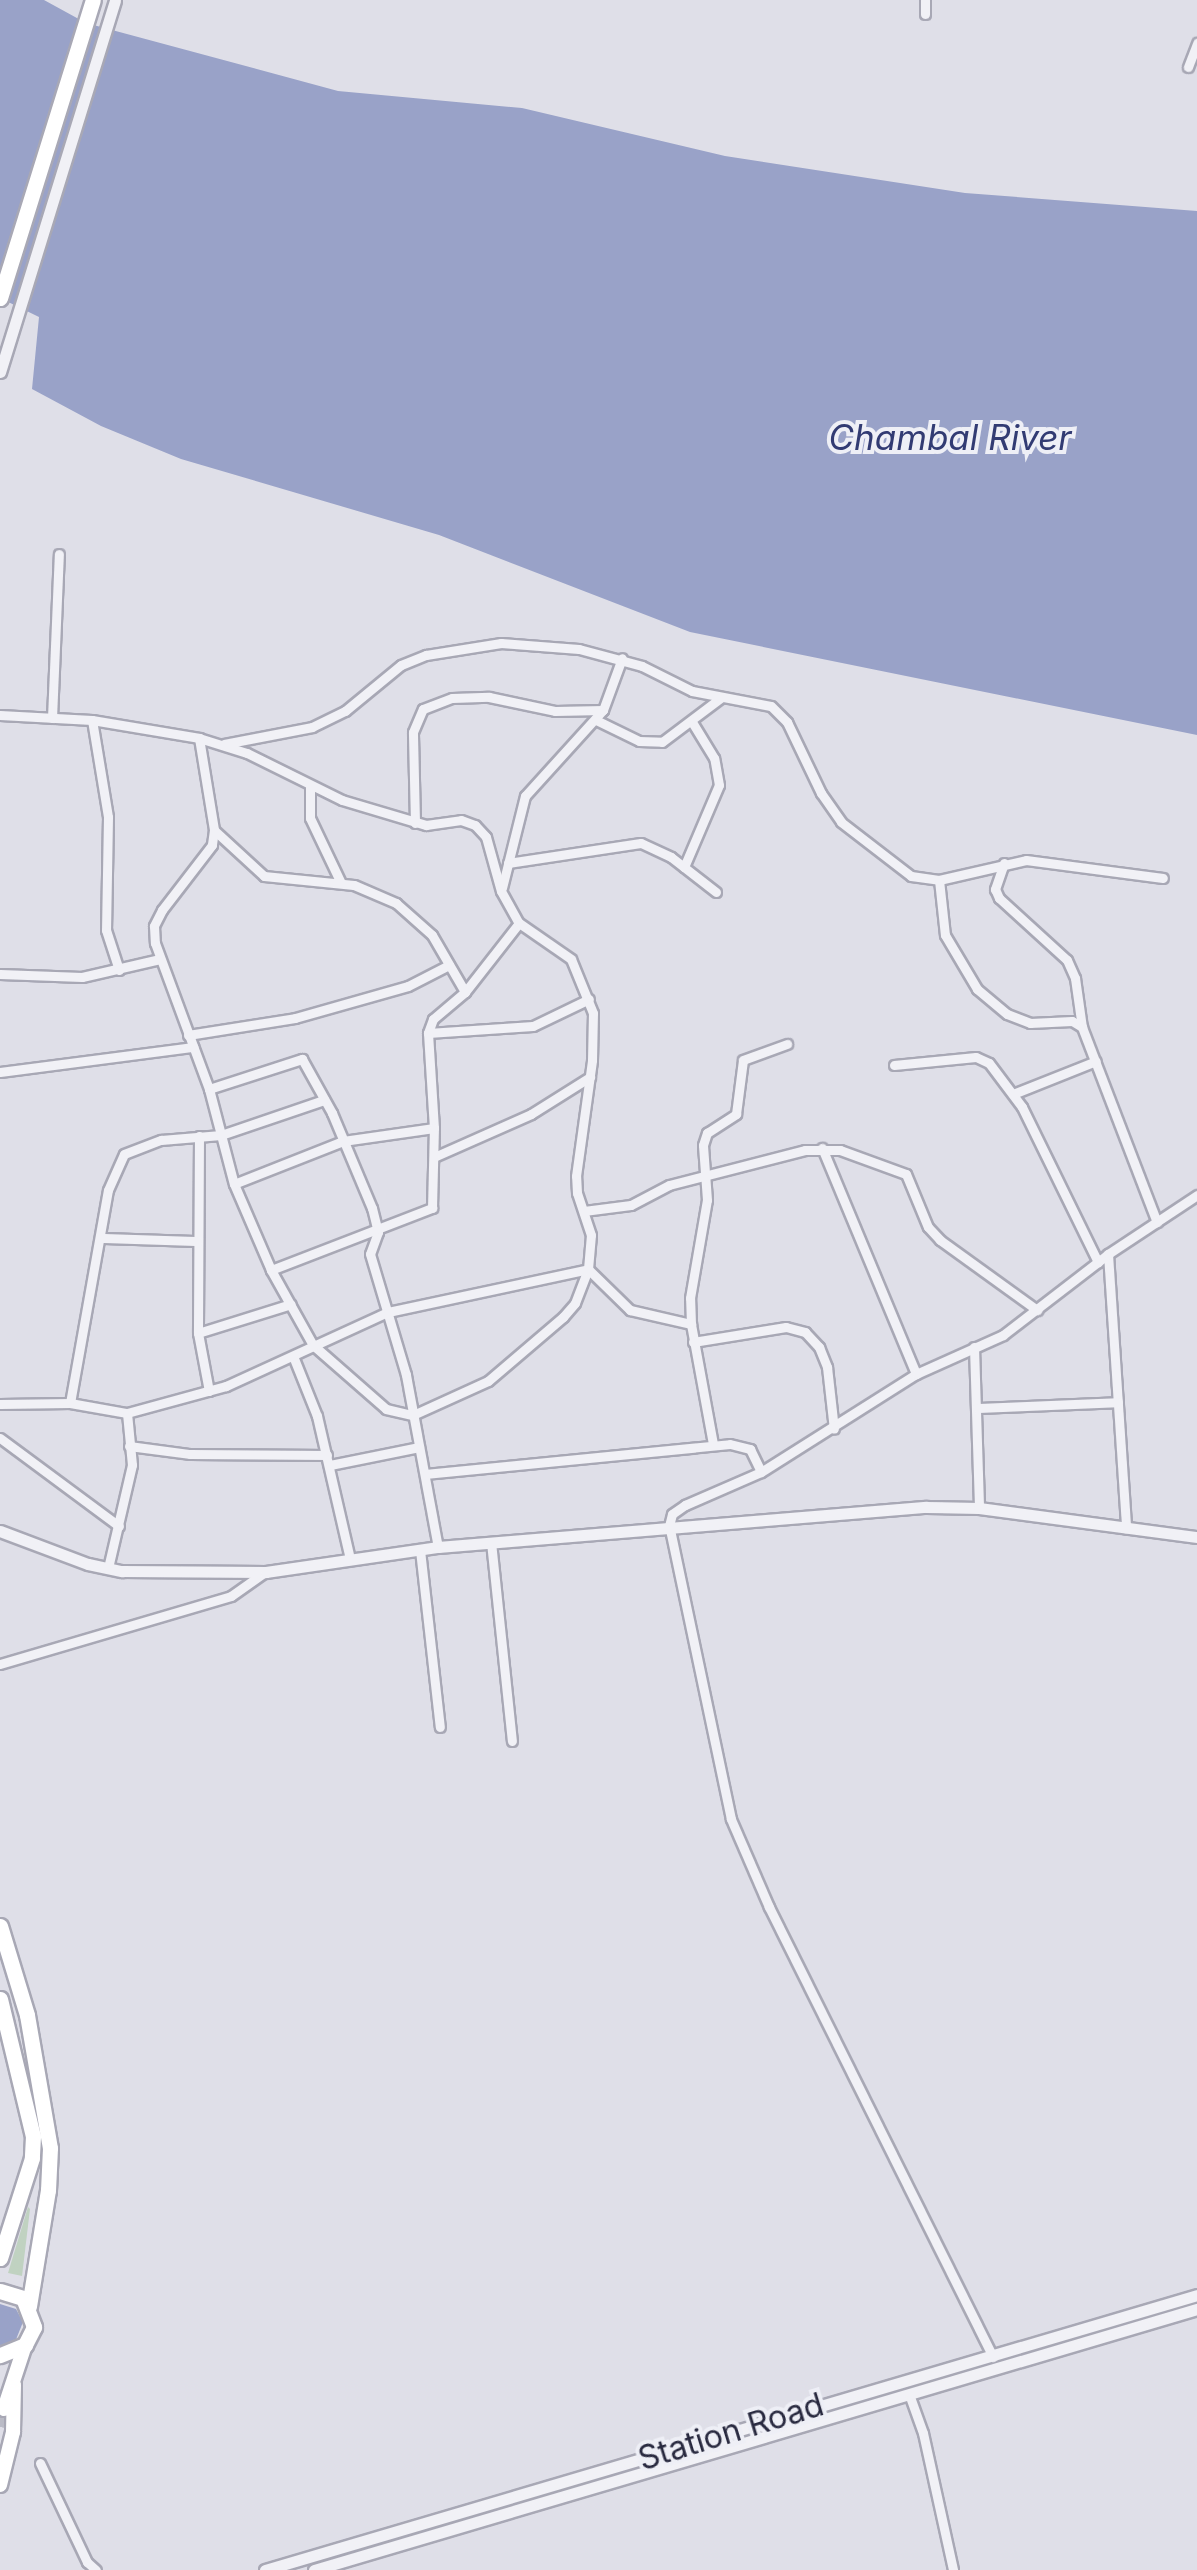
<!DOCTYPE html>
<html>
<head>
<meta charset="utf-8">
<style>
  body { margin:0 }
  #map { position:relative; width:1197px; height:2570px; overflow:hidden; background:#dfdfe8; font-family:Inter,sans-serif }
  div>[style] { position:absolute }
  [style*='--x'] { left:calc(var(--x)*1px); top:calc(var(--y)*1px); width:calc(var(--w)*1px); rotate:calc(var(--a)*1deg) }
  .green>* { inset:0; background:#c0d2c1 }
  .water>* { inset:0; background:#99a2c8 }
  .secondary-tunnel>* { height:14px; margin-top:-7px; transform-origin:0; background:repeating-linear-gradient(90deg,#babbc6 0 14px,transparent 0 21px) }
  .roads { filter:drop-shadow(2px 0 #a8a8b5) drop-shadow(-2px 0 #a8a8b5) drop-shadow(0 2px #a8a8b5) drop-shadow(0 -2px #a8a8b5) }
  .minor>* { height:9px; margin:-4.5px; padding:0 4.5px; transform-origin:4.5px; border-radius:4.5px; background:#f1f1f6 }
  .tertiary>* { height:11px; margin:-5.5px; padding:0 5.5px; transform-origin:5.5px; border-radius:5.5px; background:#f1f1f6 }
  .secondary>* { height:14px; margin:-7px; padding:0 7px; transform-origin:7px; border-radius:7px; background:#fff }
  .primary>* { height:15px; margin:-7.5px; padding:0 7.5px; transform-origin:7.5px; border-radius:7.5px; background:#fff }
  span { translate:-50% -50%; white-space:nowrap; text-align:center; line-height:1.15; -webkit-text-stroke:8px #eeeff6; paint-order:stroke }
  .street-label { font-size:32px; color:#28293f }
  .water-label { font-size:35px; color:#323b73; font-style:italic }
</style>
</head>
<body>
<div id="map">
  <div class="green">
    <i style="clip-path:polygon(28px 2207px,30px 2209px,22px 2276px,8px 2273px)"></i>
  </div>
  <div class="water">
    <i style="clip-path:polygon(0 0,44px 0,86px 23px,338px 91px,522px 108px,725px 156px,965px 193px,1197px 211px,1197px 735px,690px 632px,439px 535px,181px 459px,101px 426px,32px 389px,39px 317px,0 298px)"></i>
    <i style="clip-path:polygon(0 2304px,16px 2309px,23px 2322px,15px 2342px,0 2347px)"></i>
  </div>
  <div class="secondary-tunnel">
    <i style="--x:0;--y:2427;--w:18;--a:-77"></i>
  </div>
  <div class="roads">
    <div class="minor">
      <i style="--x:925;--y:0;--w:14;--a:90"></i>
      <i style="--x:1188;--y:67;--w:26;--a:-69"></i>
      <i style="--x:0;--y:715;--w:92;--a:3.1"></i>
      <i style="--x:92;--y:720;--w:109;--a:9.5"></i>
      <i style="--x:199;--y:738;--w:50;--a:17.4"></i>
      <i style="--x:247;--y:753;--w:106;--a:26.3"></i>
      <i style="--x:342;--y:800;--w:88;--a:16.6"></i>
      <i style="--x:426;--y:825;--w:35;--a:-8"></i>
      <i style="--x:461;--y:820;--w:15;--a:20"></i>
      <i style="--x:475;--y:825;--w:16;--a:47"></i>
      <i style="--x:486;--y:837;--w:56;--a:74.5"></i>
      <i style="--x:501;--y:891;--w:37;--a:61"></i>
      <i style="--x:519;--y:923;--w:88;--a:128"></i>
      <i style="--x:465;--y:992;--w:42;--a:139.8"></i>
      <i style="--x:433;--y:1019;--w:15;--a:110"></i>
      <i style="--x:428;--y:1033;--w:95;--a:86.4"></i>
      <i style="--x:434;--y:1128;--w:92;--a:171.9"></i>
      <i style="--x:343;--y:1141;--w:117;--a:158.5"></i>
      <i style="--x:52;--y:718;--w:164;--a:-87.6"></i>
      <i style="--x:92;--y:720;--w:98;--a:80.6"></i>
      <i style="--x:108;--y:817;--w:113;--a:91"></i>
      <i style="--x:106;--y:930;--w:42;--a:72"></i>
      <i style="--x:596;--y:720;--w:48;--a:26"></i>
      <i style="--x:639;--y:741;--w:23;--a:2"></i>
      <i style="--x:662;--y:742;--w:75;--a:-36.9"></i>
      <i style="--x:199;--y:738;--w:93;--a:80.7"></i>
      <i style="--x:214;--y:830;--w:15;--a:98"></i>
      <i style="--x:212;--y:845;--w:82;--a:127.6"></i>
      <i style="--x:162;--y:910;--w:18;--a:117"></i>
      <i style="--x:154;--y:926;--w:17;--a:87"></i>
      <i style="--x:155;--y:943;--w:156;--a:69.7"></i>
      <i style="--x:209;--y:1089;--w:98;--a:75.3"></i>
      <i style="--x:234;--y:1184;--w:94;--a:66.7"></i>
      <i style="--x:271;--y:1270;--w:86;--a:60.8"></i>
      <i style="--x:313;--y:1345;--w:97;--a:41.2"></i>
      <i style="--x:386;--y:1409;--w:28;--a:13"></i>
      <i style="--x:413;--y:1415;--w:82;--a:-24.4"></i>
      <i style="--x:488;--y:1381;--w:99;--a:-40.5"></i>
      <i style="--x:563;--y:1317;--w:18;--a:-49"></i>
      <i style="--x:575;--y:1303;--w:36;--a:-69"></i>
      <i style="--x:588;--y:1269;--w:34;--a:-85"></i>
      <i style="--x:591;--y:1235;--w:44;--a:-108.4"></i>
      <i style="--x:577;--y:1193;--w:17;--a:-93"></i>
      <i style="--x:576;--y:1176;--w:117;--a:-82.1"></i>
      <i style="--x:592;--y:1060;--w:47;--a:-88.8"></i>
      <i style="--x:593;--y:1013;--w:58;--a:-112.2"></i>
      <i style="--x:571;--y:959;--w:63;--a:-145.3"></i>
      <i style="--x:224;--y:744;--w:90;--a:-10.9"></i>
      <i style="--x:312;--y:727;--w:37;--a:-26"></i>
      <i style="--x:345;--y:711;--w:72;--a:-39.4"></i>
      <i style="--x:401;--y:665;--w:27;--a:-22"></i>
      <i style="--x:426;--y:655;--w:76;--a:-9.1"></i>
      <i style="--x:501;--y:643;--w:78;--a:4.4"></i>
      <i style="--x:579;--y:649;--w:65;--a:15.1"></i>
      <i style="--x:642;--y:666;--w:56;--a:26.6"></i>
      <i style="--x:692;--y:691;--w:80;--a:10.8"></i>
      <i style="--x:771;--y:706;--w:23;--a:45"></i>
      <i style="--x:787;--y:722;--w:79;--a:64.4"></i>
      <i style="--x:821;--y:793;--w:35;--a:55"></i>
      <i style="--x:841;--y:822;--w:88;--a:37.6"></i>
      <i style="--x:911;--y:876;--w:28;--a:8"></i>
      <i style="--x:939;--y:880;--w:89;--a:-12.9"></i>
      <i style="--x:1026;--y:860;--w:138;--a:7.5"></i>
      <i style="--x:310;--y:787;--w:31;--a:90"></i>
      <i style="--x:310;--y:818;--w:72;--a:64.5"></i>
      <i style="--x:415;--y:823;--w:91;--a:-91.3"></i>
      <i style="--x:413;--y:732;--w:25;--a:-67"></i>
      <i style="--x:423;--y:709;--w:31;--a:-21"></i>
      <i style="--x:452;--y:698;--w:37;--a:-2"></i>
      <i style="--x:489;--y:697;--w:67;--a:12"></i>
      <i style="--x:555;--y:711;--w:48;--a:-1.2"></i>
      <i style="--x:214;--y:830;--w:68;--a:42.6"></i>
      <i style="--x:264;--y:876;--w:90;--a:5.7"></i>
      <i style="--x:354;--y:885;--w:46;--a:23.2"></i>
      <i style="--x:396;--y:903;--w:48;--a:41.6"></i>
      <i style="--x:432;--y:935;--w:66;--a:59.9"></i>
      <i style="--x:508;--y:863;--w:134;--a:-8.6"></i>
      <i style="--x:641;--y:843;--w:33;--a:25"></i>
      <i style="--x:671;--y:857;--w:57;--a:37.9"></i>
      <i style="--x:1004;--y:863;--w:28;--a:109"></i>
      <i style="--x:995;--y:889;--w:10;--a:66"></i>
      <i style="--x:999;--y:898;--w:92;--a:42.4"></i>
      <i style="--x:1067;--y:960;--w:20;--a:66"></i>
      <i style="--x:1075;--y:978;--w:49;--a:81.9"></i>
      <i style="--x:684;--y:867;--w:89;--a:-66.9"></i>
      <i style="--x:719;--y:785;--w:27;--a:-100"></i>
      <i style="--x:714;--y:758;--w:42;--a:-121.4"></i>
      <i style="--x:939;--y:880;--w:55;--a:83.8"></i>
      <i style="--x:945;--y:935;--w:63;--a:59.3"></i>
      <i style="--x:977;--y:989;--w:39;--a:40"></i>
      <i style="--x:1007;--y:1014;--w:25;--a:21"></i>
      <i style="--x:1030;--y:1023;--w:42;--a:-2.7"></i>
      <i style="--x:1072;--y:1021;--w:12;--a:31"></i>
      <i style="--x:1082;--y:1027;--w:209;--a:69"></i>
      <i style="--x:502;--y:888;--w:95;--a:-76"></i>
      <i style="--x:525;--y:796;--w:116;--a:-47.8"></i>
      <i style="--x:603;--y:710;--w:55;--a:-69.9"></i>
      <i style="--x:0;--y:974;--w:82;--a:2.1"></i>
      <i style="--x:82;--y:977;--w:80;--a:-13"></i>
      <i style="--x:428;--y:1033;--w:105;--a:-3.8"></i>
      <i style="--x:533;--y:1026;--w:62;--a:-25.7"></i>
      <i style="--x:188;--y:1035;--w:108;--a:-9"></i>
      <i style="--x:295;--y:1018;--w:117;--a:-15.8"></i>
      <i style="--x:408;--y:986;--w:46;--a:-27.1"></i>
      <i style="--x:894;--y:1065;--w:82;--a:-5.6"></i>
      <i style="--x:976;--y:1057;--w:14;--a:25"></i>
      <i style="--x:989;--y:1063;--w:55;--a:53.1"></i>
      <i style="--x:1022;--y:1107;--w:173;--a:63.9"></i>
      <i style="--x:0;--y:1072;--w:195;--a:-7.4"></i>
      <i style="--x:209;--y:1089;--w:98;--a:-17.9"></i>
      <i style="--x:302;--y:1059;--w:62;--a:60.9"></i>
      <i style="--x:332;--y:1113;--w:103;--a:67.2"></i>
      <i style="--x:372;--y:1208;--w:25;--a:76"></i>
      <i style="--x:378;--y:1232;--w:23;--a:110"></i>
      <i style="--x:370;--y:1254;--w:126;--a:73.4"></i>
      <i style="--x:406;--y:1375;--w:175;--a:79.5"></i>
      <i style="--x:1013;--y:1094;--w:89;--a:-21.7"></i>
      <i style="--x:199;--y:1136;--w:197;--a:90.3"></i>
      <i style="--x:198;--y:1333;--w:59;--a:79.3"></i>
      <i style="--x:822;--y:1148;--w:245;--a:67.4"></i>
      <i style="--x:434;--y:1157;--w:106;--a:-23.9"></i>
      <i style="--x:531;--y:1114;--w:70;--a:-32.1"></i>
      <i style="--x:584;--y:1211;--w:47;--a:-7.3"></i>
      <i style="--x:631;--y:1205;--w:43;--a:-27.8"></i>
      <i style="--x:669;--y:1185;--w:140;--a:-14.4"></i>
      <i style="--x:805;--y:1150;--w:35;--a:0"></i>
      <i style="--x:840;--y:1150;--w:70;--a:20"></i>
      <i style="--x:906;--y:1174;--w:57;--a:67.5"></i>
      <i style="--x:928;--y:1227;--w:18;--a:47"></i>
      <i style="--x:940;--y:1240;--w:120;--a:35.8"></i>
      <i style="--x:101;--y:1238;--w:97;--a:1.8"></i>
      <i style="--x:1108;--y:1254;--w:275;--a:86.2"></i>
      <i style="--x:271;--y:1270;--w:173;--a:-21.1"></i>
      <i style="--x:432;--y:1208;--w:80;--a:-88.6"></i>
      <i style="--x:198;--y:1333;--w:97;--a:-17.3"></i>
      <i style="--x:693;--y:1342;--w:94;--a:-9.2"></i>
      <i style="--x:786;--y:1327;--w:20;--a:15"></i>
      <i style="--x:805;--y:1332;--w:21;--a:47"></i>
      <i style="--x:819;--y:1347;--w:22;--a:68"></i>
      <i style="--x:827;--y:1367;--w:62;--a:83.6"></i>
      <i style="--x:974;--y:1347;--w:161;--a:88.2"></i>
      <i style="--x:293;--y:1356;--w:65;--a:68.2"></i>
      <i style="--x:317;--y:1416;--w:147;--a:77"></i>
      <i style="--x:70;--y:1403;--w:216;--a:-79.9"></i>
      <i style="--x:108;--y:1190;--w:39;--a:-66"></i>
      <i style="--x:124;--y:1154;--w:40;--a:-21"></i>
      <i style="--x:161;--y:1140;--w:60;--a:-4.8"></i>
      <i style="--x:221;--y:1135;--w:109;--a:-18.8"></i>
      <i style="--x:0;--y:1404;--w:70;--a:-0.8"></i>
      <i style="--x:70;--y:1403;--w:58;--a:10"></i>
      <i style="--x:127;--y:1413;--w:103;--a:-15.3"></i>
      <i style="--x:226;--y:1386;--w:178;--a:-24.6"></i>
      <i style="--x:388;--y:1312;--w:205;--a:-12.1"></i>
      <i style="--x:588;--y:1269;--w:59;--a:44.3"></i>
      <i style="--x:630;--y:1310;--w:63;--a:12.9"></i>
      <i style="--x:977;--y:1408;--w:141;--a:-2.4"></i>
      <i style="--x:0;--y:1438;--w:148;--a:36.5"></i>
      <i style="--x:713;--y:1444;--w:122;--a:-100.4"></i>
      <i style="--x:691;--y:1324;--w:26;--a:-92"></i>
      <i style="--x:690;--y:1298;--w:99;--a:-80.2"></i>
      <i style="--x:707;--y:1200;--w:55;--a:-94.2"></i>
      <i style="--x:703;--y:1145;--w:13;--a:-72"></i>
      <i style="--x:707;--y:1133;--w:35;--a:-33"></i>
      <i style="--x:736;--y:1114;--w:54;--a:-82.6"></i>
      <i style="--x:743;--y:1060;--w:47;--a:-20"></i>
      <i style="--x:129;--y:1446;--w:62;--a:7.5"></i>
      <i style="--x:190;--y:1454;--w:137;--a:0.4"></i>
      <i style="--x:330;--y:1465;--w:91;--a:-11.4"></i>
      <i style="--x:425;--y:1474;--w:306;--a:-5.6"></i>
      <i style="--x:730;--y:1444;--w:21;--a:14"></i>
      <i style="--x:750;--y:1449;--w:25;--a:64"></i>
      <i style="--x:491;--y:1542;--w:200;--a:84"></i>
      <i style="--x:420;--y:1550;--w:178;--a:83.6"></i>
      <i style="--x:108;--y:1568;--w:106;--a:-76.9"></i>
      <i style="--x:132;--y:1465;--w:52;--a:-95.5"></i>
      <i style="--x:0;--y:1664;--w:241;--a:-16.4"></i>
      <i style="--x:231;--y:1596;--w:42;--a:-35.2"></i>
      <i style="--x:993;--y:2357;--w:503;--a:-116.46"></i>
      <i style="--x:769;--y:1907;--w:96;--a:-113.4"></i>
      <i style="--x:731;--y:1819;--w:299;--a:-101.9"></i>
      <i style="--x:669;--y:1526;--w:12;--a:-76"></i>
      <i style="--x:672;--y:1514;--w:16;--a:-35"></i>
      <i style="--x:685;--y:1505;--w:83;--a:-23.5"></i>
      <i style="--x:761;--y:1472;--w:183;--a:-32.3"></i>
      <i style="--x:916;--y:1374;--w:95;--a:-24.1"></i>
      <i style="--x:1003;--y:1335;--w:133;--a:-37.6"></i>
      <i style="--x:1108;--y:1254;--w:107;--a:-33.5"></i>
      <i style="--x:909;--y:2394;--w:41;--a:70.3"></i>
      <i style="--x:923;--y:2433;--w:140;--a:77.6"></i>
      <i style="--x:40;--y:2463;--w:110;--a:64.6"></i>
      <i style="--x:87;--y:2562;--w:12;--a:42"></i>
    </div>
    <div class="tertiary">
      <i style="--x:0;--y:372;--w:389;--a:-72.8"></i>
      <i style="--x:0;--y:1531;--w:94;--a:20.6"></i>
      <i style="--x:88;--y:1564;--w:35;--a:12"></i>
      <i style="--x:122;--y:1571;--w:144;--a:0.4"></i>
      <i style="--x:266;--y:1572;--w:174;--a:-8.3"></i>
      <i style="--x:438;--y:1547;--w:490;--a:-4.7"></i>
      <i style="--x:926;--y:1507;--w:53;--a:1.1"></i>
      <i style="--x:979;--y:1508;--w:220;--a:7.6"></i>
      <i style="--x:265;--y:2570;--w:972;--a:-16.44"></i>
      <i style="--x:314;--y:2570;--w:921;--a:-16.47"></i>
    </div>
    <div class="secondary">
      <i style="--x:4;--y:2409;--w:67;--a:-71.8"></i>
      <i style="--x:0;--y:2485;--w:55;--a:-76.2"></i>
      <i style="--x:13;--y:2432;--w:47;--a:-88.8"></i>
    </div>
    <div class="primary">
      <i style="--x:0;--y:298;--w:312;--a:-72.7"></i>
      <i style="--x:0;--y:1926;--w:93;--a:73.1"></i>
      <i style="--x:27;--y:2015;--w:135;--a:80.2"></i>
      <i style="--x:50;--y:2148;--w:42;--a:92.7"></i>
      <i style="--x:48;--y:2190;--w:118;--a:99.3"></i>
      <i style="--x:0;--y:1999;--w:141;--a:76.5"></i>
      <i style="--x:33;--y:2136;--w:22;--a:93"></i>
      <i style="--x:32;--y:2158;--w:105;--a:107.7"></i>
      <i style="--x:0;--y:2291;--w:24;--a:17"></i>
      <i style="--x:23;--y:2298;--w:31;--a:69"></i>
      <i style="--x:34;--y:2327;--w:20;--a:117"></i>
      <i style="--x:25;--y:2345;--w:27;--a:158"></i>
    </div>
  </div>
  <div class="street-label">
    <span style="left:731px;top:2432px;rotate:-17deg">Station Road</span>
  </div>
  <div class="water-label">
    <span style="left:950px;top:437px">Chambal River</span>
  </div>
</div>
</body>
</html>
